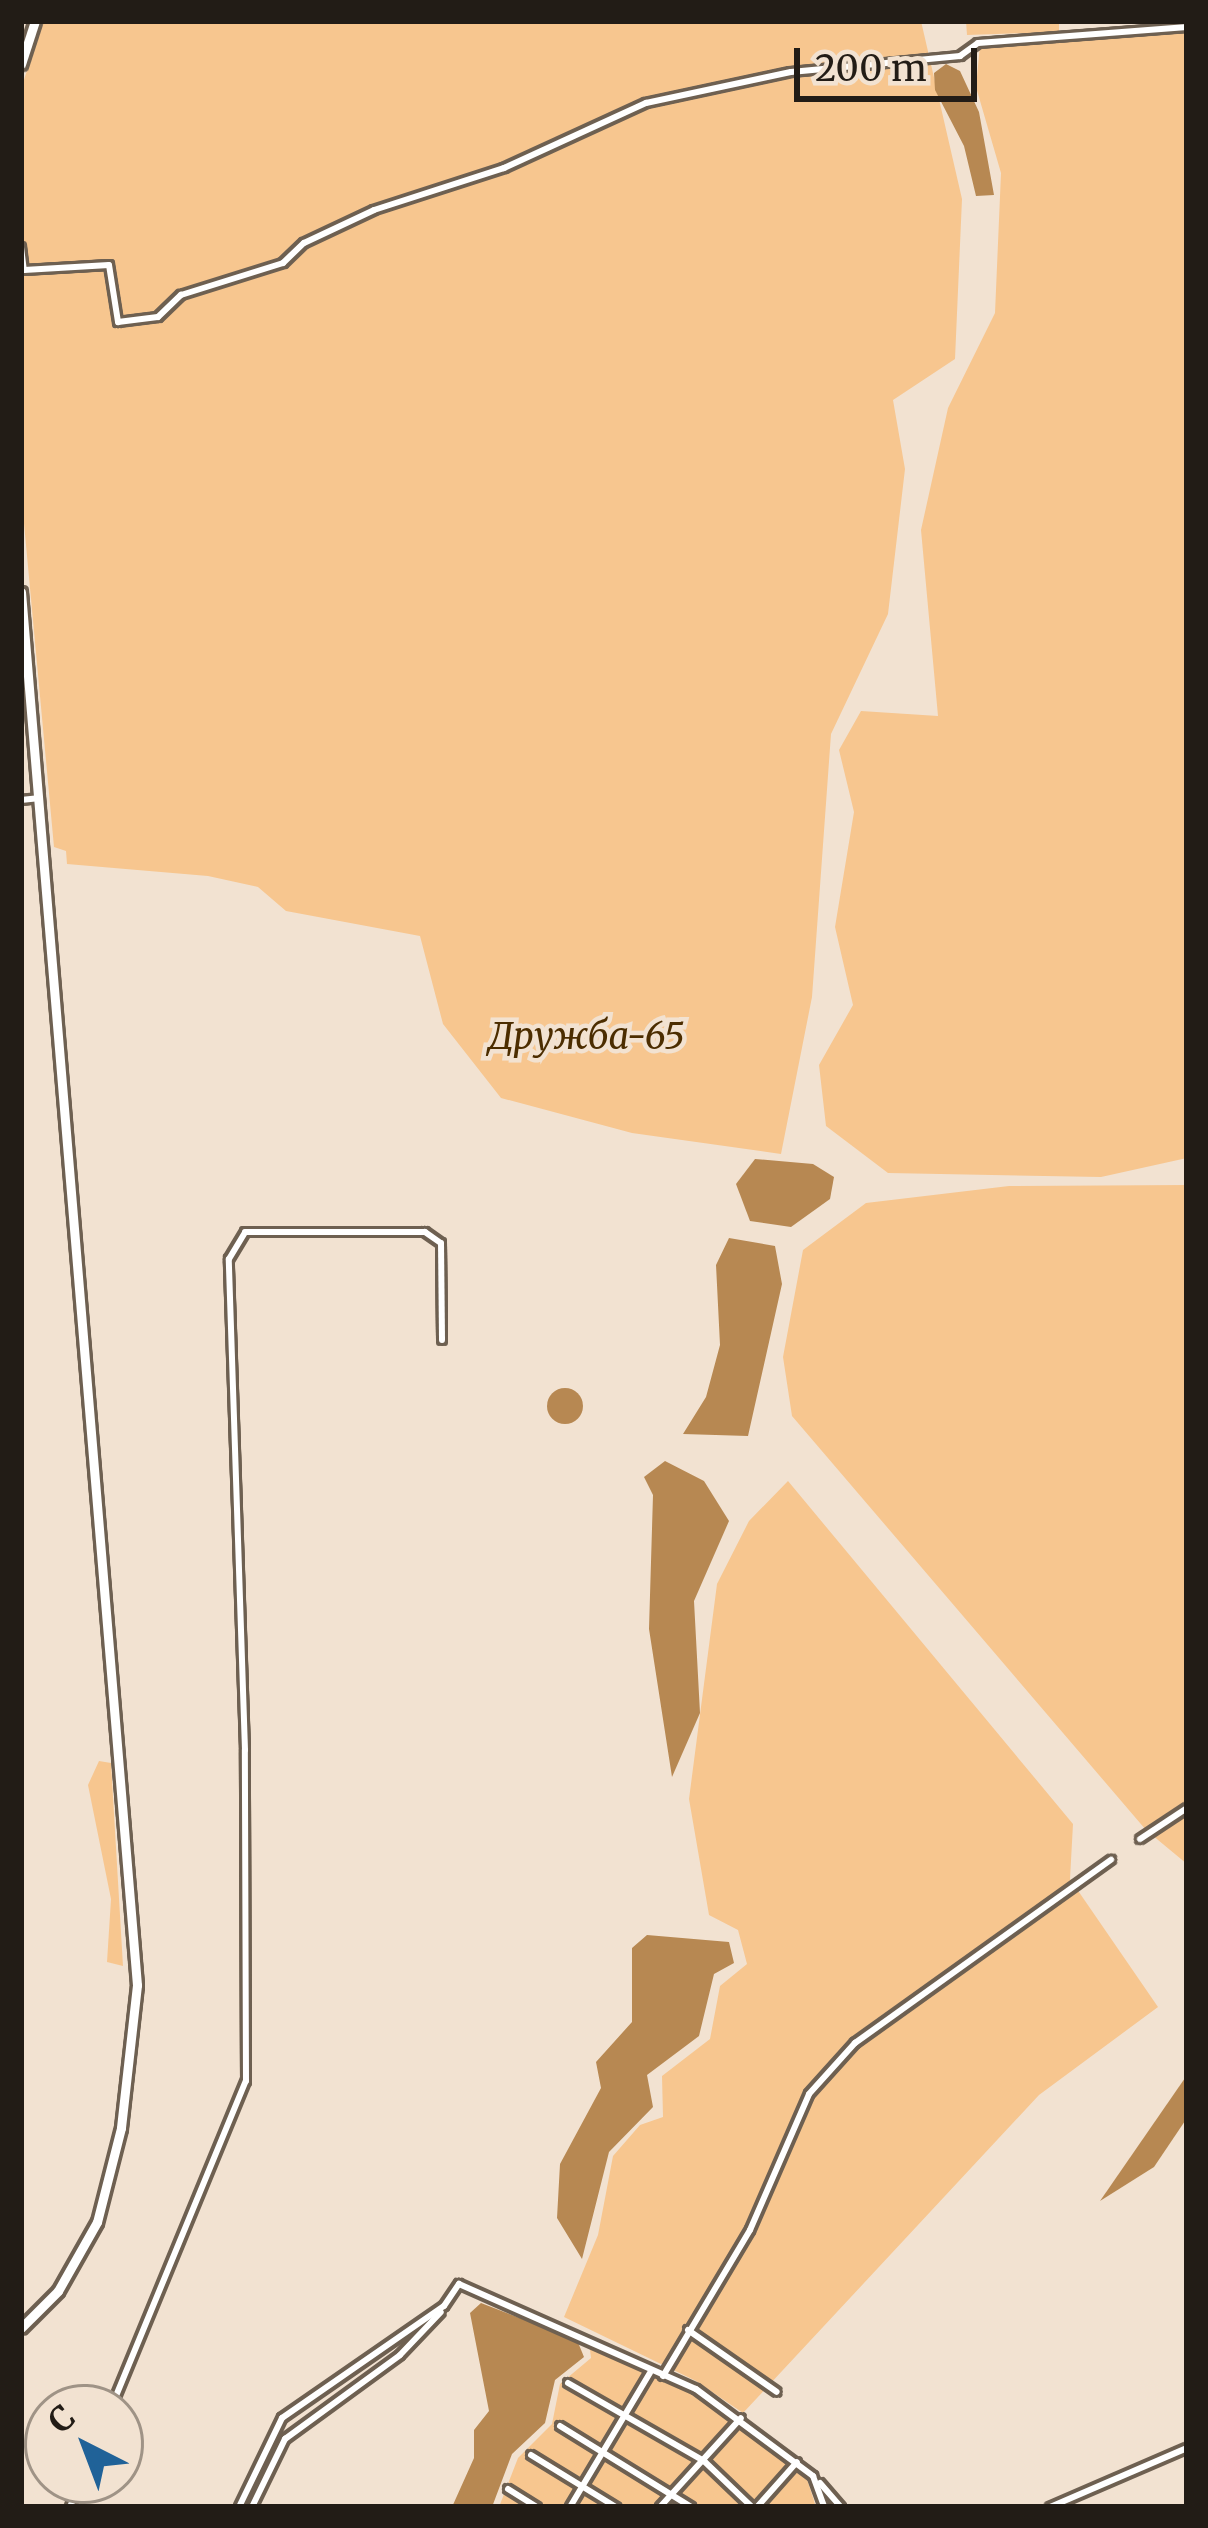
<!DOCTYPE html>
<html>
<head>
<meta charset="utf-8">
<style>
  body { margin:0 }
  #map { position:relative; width:1208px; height:2528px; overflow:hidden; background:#f2e2d1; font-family:Merriweather,serif }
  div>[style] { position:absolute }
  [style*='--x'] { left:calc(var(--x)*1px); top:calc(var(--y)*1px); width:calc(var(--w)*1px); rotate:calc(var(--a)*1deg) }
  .green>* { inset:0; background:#f7c68f }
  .water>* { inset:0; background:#b78852 }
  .round { border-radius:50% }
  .roads { filter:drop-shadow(3px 0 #6e6051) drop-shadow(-3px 0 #6e6051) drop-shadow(0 3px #6e6051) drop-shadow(0 -3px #6e6051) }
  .minor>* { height:6px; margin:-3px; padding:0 3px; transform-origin:3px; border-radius:3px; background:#fff }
  .secondary>* { height:9px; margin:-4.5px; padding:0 4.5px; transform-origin:4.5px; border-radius:4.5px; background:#fff }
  span { translate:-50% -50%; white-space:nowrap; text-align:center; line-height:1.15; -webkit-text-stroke:9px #f2e2d1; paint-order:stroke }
  .park-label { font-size:36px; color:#4c2d00; font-style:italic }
  .frame { position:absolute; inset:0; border:24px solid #221c16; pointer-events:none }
  .north { position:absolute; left:24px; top:2384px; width:120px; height:120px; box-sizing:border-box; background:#f2e2d1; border:3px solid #9f9386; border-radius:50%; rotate:318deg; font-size:33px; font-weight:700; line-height:48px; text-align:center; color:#221c16 }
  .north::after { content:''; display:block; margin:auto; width:42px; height:54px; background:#206298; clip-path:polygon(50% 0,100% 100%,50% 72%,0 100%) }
  .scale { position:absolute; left:794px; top:48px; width:183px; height:54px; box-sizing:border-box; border:6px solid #221c16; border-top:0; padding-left:15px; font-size:36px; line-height:42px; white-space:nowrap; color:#221c16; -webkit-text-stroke:9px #f2e2d1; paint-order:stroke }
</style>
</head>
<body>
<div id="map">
  <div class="green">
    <i style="clip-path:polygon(43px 21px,921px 21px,962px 199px,955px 359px,893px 400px,905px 469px,888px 614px,831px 734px,812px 997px,781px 1154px,632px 1133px,501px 1098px,443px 1024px,420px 936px,286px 911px,258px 887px,208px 876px,67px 864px,66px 851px,54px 847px,21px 491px,21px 89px)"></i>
    <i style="clip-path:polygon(966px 21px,1059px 21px,1059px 32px,967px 35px)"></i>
    <i style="clip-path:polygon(1150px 27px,1187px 29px,1187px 1158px,1101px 1177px,888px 1173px,826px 1126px,819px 1065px,853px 1005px,835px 927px,854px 812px,839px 750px,861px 711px,938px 716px,921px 530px,948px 408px,995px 313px,1001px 173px,976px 87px,980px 45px)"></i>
    <i style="clip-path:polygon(1187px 1185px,1186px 1247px,1187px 1864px,1146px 1830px,792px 1416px,783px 1357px,803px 1250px,866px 1203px,1009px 1186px)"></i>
    <i style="clip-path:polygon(788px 1481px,1073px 1824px,1070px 1879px,1158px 2007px,1039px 2095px,743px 2413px,696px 2381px,564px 2317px,598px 2235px,613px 2156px,640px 2125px,663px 2117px,662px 2076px,710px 2039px,720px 1986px,747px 1964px,738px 1930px,709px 1915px,689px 1799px,717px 1584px,749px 1521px)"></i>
    <i style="clip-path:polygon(99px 1761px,111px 1763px,123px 1966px,107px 1962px,111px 1899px,88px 1785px)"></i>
    <i style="clip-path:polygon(589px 2342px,695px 2392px,806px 2476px,816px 2507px,499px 2507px,518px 2458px,552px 2424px,560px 2384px,591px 2358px)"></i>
  </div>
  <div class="water">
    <i style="clip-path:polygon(946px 64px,960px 71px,979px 112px,994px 195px,976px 196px,964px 146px,935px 90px,934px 73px)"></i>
    <i style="clip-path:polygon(755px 1159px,813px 1164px,834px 1177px,830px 1199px,791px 1227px,750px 1221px,736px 1184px)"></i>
    <i style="clip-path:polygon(729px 1238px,775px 1246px,782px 1284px,748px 1436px,683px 1434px,706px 1397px,720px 1345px,716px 1265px)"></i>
    <i class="round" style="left:547px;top:1388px;width:36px;height:36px"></i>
    <i style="clip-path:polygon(665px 1461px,704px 1481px,729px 1521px,694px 1601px,700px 1713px,672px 1777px,649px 1629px,653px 1495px,644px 1477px)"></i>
    <i style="clip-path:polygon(647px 1935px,729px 1942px,734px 1963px,714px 1974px,699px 2036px,647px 2075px,653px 2107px,609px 2152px,582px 2259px,557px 2218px,560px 2164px,601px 2088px,596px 2062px,632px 2022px,632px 1948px)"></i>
    <i style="clip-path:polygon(1185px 2078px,1187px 2118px,1154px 2167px,1100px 2201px)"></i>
    <i style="clip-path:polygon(481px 2303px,577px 2340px,584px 2357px,555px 2380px,545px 2423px,512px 2454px,492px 2507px,452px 2507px,474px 2458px,474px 2430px,489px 2411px,470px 2313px)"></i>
  </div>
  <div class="roads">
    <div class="minor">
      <i style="--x:21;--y:247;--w:23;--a:83"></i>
      <i style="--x:24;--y:270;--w:85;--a:-3.4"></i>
      <i style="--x:109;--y:265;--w:58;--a:81"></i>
      <i style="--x:118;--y:322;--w:40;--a:-7.1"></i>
      <i style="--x:158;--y:317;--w:32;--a:-44"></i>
      <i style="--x:181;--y:295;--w:107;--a:-17.4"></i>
      <i style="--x:283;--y:263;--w:29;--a:-44"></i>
      <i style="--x:304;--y:243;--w:77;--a:-25.2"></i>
      <i style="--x:374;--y:210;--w:137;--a:-17.9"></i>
      <i style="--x:504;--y:168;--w:156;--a:-24.6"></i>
      <i style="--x:646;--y:103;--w:148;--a:-12.1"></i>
      <i style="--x:791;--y:72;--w:170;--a:-5.4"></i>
      <i style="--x:960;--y:56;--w:22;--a:-36"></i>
      <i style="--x:978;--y:43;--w:210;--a:-4.4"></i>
      <i style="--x:21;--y:800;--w:19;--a:-6"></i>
      <i style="--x:1140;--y:1839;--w:56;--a:-33.4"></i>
      <i style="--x:688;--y:2330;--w:108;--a:34.9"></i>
      <i style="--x:663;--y:2376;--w:170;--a:-59.2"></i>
      <i style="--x:750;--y:2230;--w:148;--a:-66.5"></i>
      <i style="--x:809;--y:2094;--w:69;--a:-48"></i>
      <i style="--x:855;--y:2043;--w:315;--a:-35.6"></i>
      <i style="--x:568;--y:2383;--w:157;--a:29.8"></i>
      <i style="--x:704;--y:2461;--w:66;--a:43.8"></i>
      <i style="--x:111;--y:2408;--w:354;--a:-67.6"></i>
      <i style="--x:246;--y:2081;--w:331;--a:-90.2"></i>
      <i style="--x:245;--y:1750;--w:491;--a:-91.9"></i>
      <i style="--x:229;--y:1259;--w:31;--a:-59"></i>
      <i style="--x:245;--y:1232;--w:180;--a:0"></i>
      <i style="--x:425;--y:1232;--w:19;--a:35"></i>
      <i style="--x:441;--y:1243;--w:97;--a:89.4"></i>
      <i style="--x:560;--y:2426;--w:154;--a:31.7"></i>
      <i style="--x:531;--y:2455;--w:100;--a:31.5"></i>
      <i style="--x:820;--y:2483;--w:32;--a:49"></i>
      <i style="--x:508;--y:2489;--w:34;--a:32"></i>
      <i style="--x:70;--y:2507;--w:29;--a:-68"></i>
      <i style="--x:239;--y:2507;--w:99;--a:-64.2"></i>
      <i style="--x:282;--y:2418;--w:197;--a:-34.7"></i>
      <i style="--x:444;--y:2306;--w:27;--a:-56"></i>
      <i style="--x:459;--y:2284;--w:259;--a:23.9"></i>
      <i style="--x:696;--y:2389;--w:146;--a:36.6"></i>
      <i style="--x:813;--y:2476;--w:33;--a:70"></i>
      <i style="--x:252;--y:2507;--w:76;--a:-64.1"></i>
      <i style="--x:285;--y:2439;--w:142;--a:-36.1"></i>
      <i style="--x:400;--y:2355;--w:59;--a:-46.4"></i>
      <i style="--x:570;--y:2507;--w:156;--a:-59.2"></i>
      <i style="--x:660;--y:2507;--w:120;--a:-47.7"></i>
      <i style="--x:757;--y:2507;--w:60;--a:-48.4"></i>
      <i style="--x:1050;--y:2507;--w:149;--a:-23.3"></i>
    </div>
    <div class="secondary">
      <i style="--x:21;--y:64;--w:45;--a:-72"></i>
      <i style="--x:21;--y:592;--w:1398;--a:85.24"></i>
      <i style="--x:137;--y:1985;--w:144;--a:96.4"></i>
      <i style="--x:121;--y:2128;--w:97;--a:104.3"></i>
      <i style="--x:97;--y:2222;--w:79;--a:119.5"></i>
      <i style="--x:58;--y:2291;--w:52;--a:135"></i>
    </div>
  </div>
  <div class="park-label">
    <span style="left:586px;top:1037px">Дружба-65</span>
  </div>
  <div class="frame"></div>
  <div class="north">С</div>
  <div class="scale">200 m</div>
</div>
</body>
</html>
